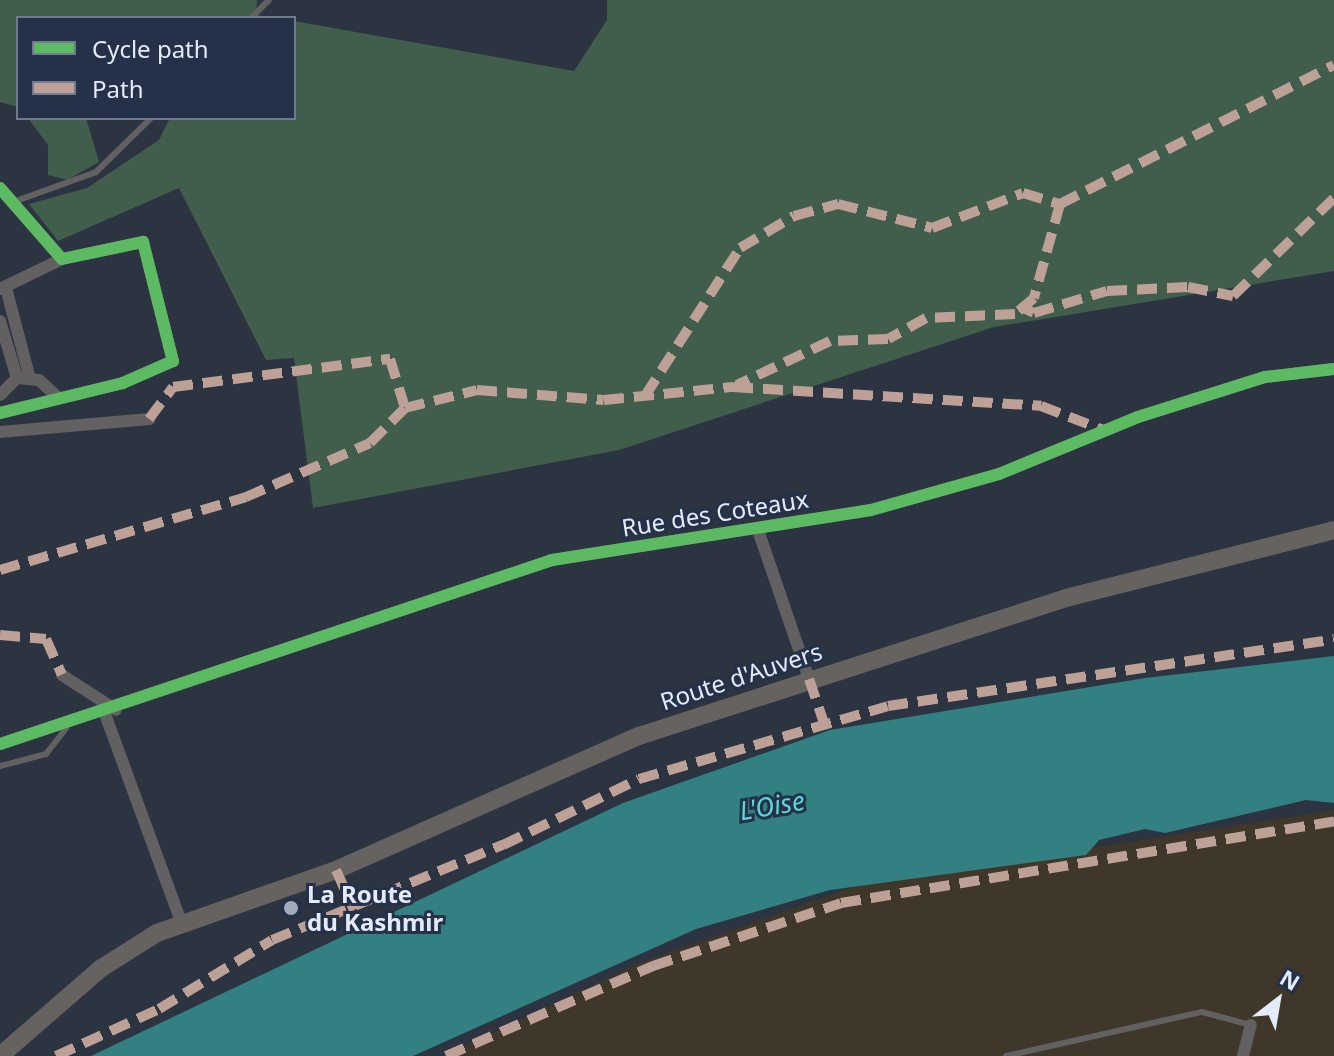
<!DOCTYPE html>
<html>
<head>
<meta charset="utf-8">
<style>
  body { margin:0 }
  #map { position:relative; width:1334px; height:1056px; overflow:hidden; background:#2d3441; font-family:"Noto Sans",sans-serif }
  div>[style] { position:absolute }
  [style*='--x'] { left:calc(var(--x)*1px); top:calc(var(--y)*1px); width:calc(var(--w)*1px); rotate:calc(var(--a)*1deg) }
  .industrial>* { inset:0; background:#40372b }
  .green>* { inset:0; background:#405e4b }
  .water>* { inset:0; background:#328082 }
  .lane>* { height:6px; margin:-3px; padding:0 3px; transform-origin:3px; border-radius:3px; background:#636061 }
  .street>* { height:12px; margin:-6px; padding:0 6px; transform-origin:6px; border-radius:6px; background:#636061 }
  .secondary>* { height:18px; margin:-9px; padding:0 9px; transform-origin:9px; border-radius:9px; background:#666260 }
  .quiet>* { height:10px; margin-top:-5px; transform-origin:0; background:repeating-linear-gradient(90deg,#bda197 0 20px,transparent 0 30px) }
  .cycleway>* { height:12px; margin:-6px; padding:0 6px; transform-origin:6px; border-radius:6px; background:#5cba63 }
  .dots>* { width:22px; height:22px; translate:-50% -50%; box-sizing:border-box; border:4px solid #253149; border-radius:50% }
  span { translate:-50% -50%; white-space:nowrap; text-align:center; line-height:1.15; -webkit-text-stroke:6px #253149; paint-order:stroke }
  .street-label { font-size:24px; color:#e3ebfb }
  .poi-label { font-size:24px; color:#e3ebfb; font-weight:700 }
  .left { translate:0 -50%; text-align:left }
  .water-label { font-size:26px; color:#5bd9d9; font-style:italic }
  .legend { position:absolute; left:16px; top:16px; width:280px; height:104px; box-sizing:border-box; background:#253149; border:2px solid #717b90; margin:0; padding:10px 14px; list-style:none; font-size:24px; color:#e3ebfb }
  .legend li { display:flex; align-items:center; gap:16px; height:40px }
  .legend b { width:40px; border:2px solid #717b90 }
  .north { position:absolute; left:1238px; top:960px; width:80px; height:80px; -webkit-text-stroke:6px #253149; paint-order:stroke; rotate:31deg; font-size:22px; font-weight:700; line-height:32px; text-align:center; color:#e3ebfb }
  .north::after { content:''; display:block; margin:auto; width:28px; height:36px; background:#e3ebfb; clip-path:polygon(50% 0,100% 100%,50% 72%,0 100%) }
</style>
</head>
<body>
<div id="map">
  <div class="industrial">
    <i style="clip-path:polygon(1334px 810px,1334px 1056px,444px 1056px,640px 963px,861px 884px)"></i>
  </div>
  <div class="green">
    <i style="clip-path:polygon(0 0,257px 0,256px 15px,276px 18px,18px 18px,18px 107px,0 102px)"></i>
    <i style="clip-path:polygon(607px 0,1334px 0,1334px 271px,994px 327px,619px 450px,313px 508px,294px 358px,266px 360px,179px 188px,58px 241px,29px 204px,87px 188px,159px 140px,170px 118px,294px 118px,294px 21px,574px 71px,607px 20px)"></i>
    <i style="clip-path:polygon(28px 118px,86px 118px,99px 162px,67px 180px,48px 175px,48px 145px)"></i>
  </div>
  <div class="water">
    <i style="clip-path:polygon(1334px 656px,1334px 803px,1306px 800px,1165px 833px,1145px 829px,1099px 840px,1086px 855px,830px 890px,696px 929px,413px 1056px,91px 1056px,623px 803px,830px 730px,1145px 678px)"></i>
  </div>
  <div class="lane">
    <i style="--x:251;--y:18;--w:25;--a:-45"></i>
    <i style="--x:16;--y:201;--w:85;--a:-19.9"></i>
    <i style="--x:96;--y:172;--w:77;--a:-44.5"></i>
    <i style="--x:0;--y:766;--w:48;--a:-14.6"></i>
    <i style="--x:46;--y:754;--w:33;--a:-52"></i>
    <i style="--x:1006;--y:1056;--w:201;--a:-12.7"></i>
    <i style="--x:1202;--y:1012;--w:51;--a:14.9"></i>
  </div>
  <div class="street">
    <i style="--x:0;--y:188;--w:94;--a:48.9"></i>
    <i style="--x:62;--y:259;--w:83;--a:-11.9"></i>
    <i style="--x:143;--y:242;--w:123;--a:75.9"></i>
    <i style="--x:173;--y:361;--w:55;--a:156.3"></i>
    <i style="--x:123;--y:383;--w:127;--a:166.3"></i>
    <i style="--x:6;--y:288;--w:94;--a:75.2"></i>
    <i style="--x:0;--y:289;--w:69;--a:-25.8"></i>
    <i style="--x:0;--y:321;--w:59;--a:73.4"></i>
    <i style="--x:0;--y:395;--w:24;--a:-45"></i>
    <i style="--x:17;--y:378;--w:22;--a:5"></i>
    <i style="--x:39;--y:380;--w:26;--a:43"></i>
    <i style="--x:0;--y:432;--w:150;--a:-5"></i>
    <i style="--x:758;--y:530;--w:157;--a:71.1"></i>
    <i style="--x:62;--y:675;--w:64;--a:32.9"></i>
    <i style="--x:105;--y:714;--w:221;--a:69.9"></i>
    <i style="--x:0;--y:744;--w:582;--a:-18.43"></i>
    <i style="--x:552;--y:560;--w:323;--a:-8.9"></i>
    <i style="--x:871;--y:510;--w:133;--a:-15.7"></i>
    <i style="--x:999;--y:474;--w:150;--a:-22.3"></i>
    <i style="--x:1138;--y:417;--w:133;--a:-17.5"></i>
    <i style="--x:1265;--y:377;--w:69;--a:-6.6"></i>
    <i style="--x:1243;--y:1056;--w:32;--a:-76"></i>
  </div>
  <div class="secondary">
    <i style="--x:0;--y:1056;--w:133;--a:-41"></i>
    <i style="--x:100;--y:969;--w:67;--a:-32.3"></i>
    <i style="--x:157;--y:933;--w:190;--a:-19.4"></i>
    <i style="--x:336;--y:870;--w:331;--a:-23.9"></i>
    <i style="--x:639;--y:736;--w:449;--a:-17.9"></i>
    <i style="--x:1066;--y:598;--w:276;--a:-14.2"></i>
  </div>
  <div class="quiet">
    <i style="--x:1060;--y:204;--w:307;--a:-26.9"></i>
    <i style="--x:1022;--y:307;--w:13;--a:27"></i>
    <i style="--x:1034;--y:313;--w:76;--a:-16.8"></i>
    <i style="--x:1107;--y:291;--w:81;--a:-2.8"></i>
    <i style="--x:1188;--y:287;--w:46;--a:11.3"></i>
    <i style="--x:1233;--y:296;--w:141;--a:-44.1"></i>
    <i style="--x:645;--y:396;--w:176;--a:-57.3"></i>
    <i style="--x:740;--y:248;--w:63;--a:-30.7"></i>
    <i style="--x:794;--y:216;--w:46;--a:-15.3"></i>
    <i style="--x:838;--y:204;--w:97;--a:14.3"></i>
    <i style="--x:932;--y:228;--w:97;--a:-21"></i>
    <i style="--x:1023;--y:193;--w:39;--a:17"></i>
    <i style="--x:1060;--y:204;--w:98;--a:105.5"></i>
    <i style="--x:1034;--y:298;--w:25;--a:140"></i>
    <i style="--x:1015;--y:314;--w:89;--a:177.4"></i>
    <i style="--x:926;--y:318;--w:43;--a:151.1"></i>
    <i style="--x:888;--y:339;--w:58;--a:178"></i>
    <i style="--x:830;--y:341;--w:103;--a:154.7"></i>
    <i style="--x:149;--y:419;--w:40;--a:-53"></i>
    <i style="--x:173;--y:387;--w:219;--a:-7.4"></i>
    <i style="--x:390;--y:359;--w:51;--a:73"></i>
    <i style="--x:0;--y:570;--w:257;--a:-16.5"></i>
    <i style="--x:246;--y:497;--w:135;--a:-23.5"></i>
    <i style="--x:370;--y:443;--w:49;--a:-45"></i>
    <i style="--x:405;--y:408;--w:74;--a:-14"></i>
    <i style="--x:477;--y:390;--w:127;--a:4.5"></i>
    <i style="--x:604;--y:400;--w:130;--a:-5.8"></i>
    <i style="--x:733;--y:387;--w:309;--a:3.5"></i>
    <i style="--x:1041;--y:406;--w:70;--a:21"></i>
    <i style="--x:0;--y:635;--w:46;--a:5"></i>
    <i style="--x:46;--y:639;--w:39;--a:66"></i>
    <i style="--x:809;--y:679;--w:50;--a:71.2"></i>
    <i style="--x:336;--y:870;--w:44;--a:65.8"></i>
    <i style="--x:56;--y:1056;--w:113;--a:-24.5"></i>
    <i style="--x:159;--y:1009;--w:132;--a:-31.4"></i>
    <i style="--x:272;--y:940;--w:250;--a:-22.4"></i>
    <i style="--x:503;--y:845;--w:151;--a:-25.9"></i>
    <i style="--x:639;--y:779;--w:259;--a:-16.3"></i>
    <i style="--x:888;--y:706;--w:451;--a:-8.5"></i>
    <i style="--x:446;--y:1056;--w:226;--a:-23.5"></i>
    <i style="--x:653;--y:966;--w:198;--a:-18.5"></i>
    <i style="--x:841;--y:903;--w:500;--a:-9.4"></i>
  </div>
  <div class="cycleway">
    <i style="--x:0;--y:188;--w:94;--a:48.9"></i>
    <i style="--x:62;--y:259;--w:83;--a:-11.9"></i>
    <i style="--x:143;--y:242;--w:123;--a:75.9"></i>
    <i style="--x:173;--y:361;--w:55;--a:156.3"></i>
    <i style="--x:123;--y:383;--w:127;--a:166.3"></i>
    <i style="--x:0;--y:744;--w:582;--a:-18.43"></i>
    <i style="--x:552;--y:560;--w:323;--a:-8.9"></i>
    <i style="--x:871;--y:510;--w:133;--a:-15.7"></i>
    <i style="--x:999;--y:474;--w:150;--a:-22.3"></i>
    <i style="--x:1138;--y:417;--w:133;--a:-17.5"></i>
    <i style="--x:1265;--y:377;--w:69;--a:-6.6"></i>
  </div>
  <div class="dots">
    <i style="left:291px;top:908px;background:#a3abba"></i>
  </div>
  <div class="street-label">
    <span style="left:715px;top:513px;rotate:-9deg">Rue des Coteaux</span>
    <span style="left:741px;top:676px;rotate:-18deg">Route d'Auvers</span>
  </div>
  <div class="poi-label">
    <span class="left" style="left:307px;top:908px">La Route<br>du Kashmir</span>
  </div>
  <div class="water-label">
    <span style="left:772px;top:806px;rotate:-10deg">L'Oise</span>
  </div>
  <ul class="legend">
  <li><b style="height:10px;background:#5cba63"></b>Cycle path</li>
  <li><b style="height:10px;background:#bda197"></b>Path</li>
  </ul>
  <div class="north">N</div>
</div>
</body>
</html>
